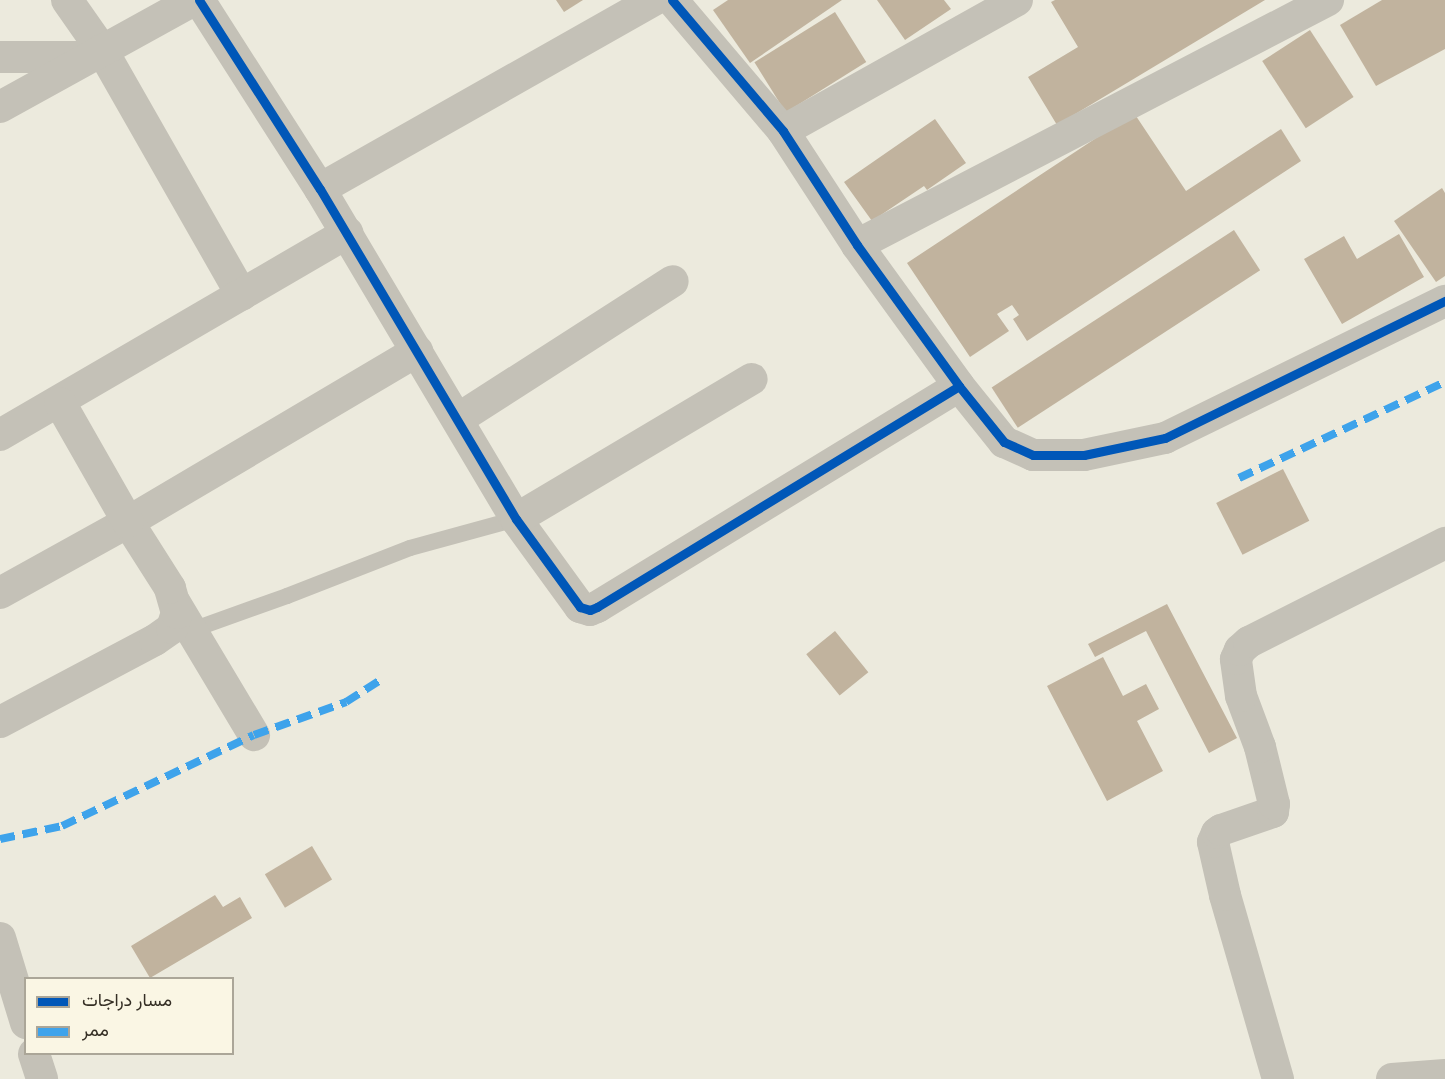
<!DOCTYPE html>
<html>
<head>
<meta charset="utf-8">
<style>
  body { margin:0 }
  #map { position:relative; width:1445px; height:1079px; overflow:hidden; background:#eceadd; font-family:Ubuntu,Vazirmatn,sans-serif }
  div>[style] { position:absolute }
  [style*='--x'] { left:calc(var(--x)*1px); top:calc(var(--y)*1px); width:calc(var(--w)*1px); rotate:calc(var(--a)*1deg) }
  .building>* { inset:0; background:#c1b39e; transform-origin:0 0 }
  .lane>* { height:16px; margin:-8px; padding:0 8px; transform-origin:8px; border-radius:8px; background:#c4c1b7 }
  .street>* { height:32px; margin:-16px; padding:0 16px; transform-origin:16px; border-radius:16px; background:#c4c1b7 }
  .quiet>* { height:8px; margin-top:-4px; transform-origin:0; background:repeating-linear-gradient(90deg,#3ea3eb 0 15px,transparent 0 23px) }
  .cycleway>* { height:9px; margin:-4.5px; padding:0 4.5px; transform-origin:4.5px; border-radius:4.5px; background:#0057b8 }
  span { translate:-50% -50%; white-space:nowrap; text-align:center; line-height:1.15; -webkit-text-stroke:6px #faf6e4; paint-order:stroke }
  .legend { position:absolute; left:24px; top:977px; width:210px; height:78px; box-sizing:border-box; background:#faf6e4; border:2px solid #aba698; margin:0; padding:8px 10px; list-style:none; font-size:18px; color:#352f25 }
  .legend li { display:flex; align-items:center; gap:12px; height:30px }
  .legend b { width:30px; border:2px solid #aba698 }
</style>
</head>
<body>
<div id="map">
  <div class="building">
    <i style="clip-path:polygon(556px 0,583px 0,564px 12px)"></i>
    <i style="clip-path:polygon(728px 0,842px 0,750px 63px,713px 10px)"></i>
    <i style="clip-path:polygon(877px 0,944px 0,951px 9px,905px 40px)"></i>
    <i style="clip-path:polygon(1055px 0,1265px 0,1057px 125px,1028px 77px,1078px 47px,1051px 2px)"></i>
    <i style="clip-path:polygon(1382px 0,1445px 0,1445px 49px,1376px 86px,1340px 25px)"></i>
    <i style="left:835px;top:12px;width:59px;height:95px;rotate:58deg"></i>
    <i style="left:1310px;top:30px;width:80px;height:57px;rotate:57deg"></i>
    <i style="clip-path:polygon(1134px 113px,1186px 191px,1281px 129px,1301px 161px,1027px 341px,1013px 319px,1019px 315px,1012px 305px,997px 314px,1009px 331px,970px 357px,907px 263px)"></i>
    <i style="clip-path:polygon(935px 119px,966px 163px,927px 190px,924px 186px,872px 221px,844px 182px)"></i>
    <i style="clip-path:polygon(1442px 188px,1445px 193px,1445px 276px,1436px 282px,1394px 221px)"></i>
    <i style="left:1234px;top:230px;width:48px;height:289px;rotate:57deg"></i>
    <i style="clip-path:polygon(1399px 234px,1424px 277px,1342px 324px,1304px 259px,1344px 236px,1357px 259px)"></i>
    <i style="left:1283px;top:469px;width:58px;height:75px;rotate:63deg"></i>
    <i style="clip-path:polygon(1167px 604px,1237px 738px,1209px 753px,1146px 631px,1095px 657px,1088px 644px)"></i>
    <i style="left:835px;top:631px;width:53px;height:37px;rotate:51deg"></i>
    <i style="clip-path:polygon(1103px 657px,1123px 696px,1146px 684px,1159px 709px,1137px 721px,1163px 771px,1107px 801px,1047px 686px)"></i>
    <i style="left:312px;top:846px;width:39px;height:55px;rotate:59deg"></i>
    <i style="clip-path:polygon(215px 895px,223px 907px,240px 897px,252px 918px,150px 978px,131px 946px)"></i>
  </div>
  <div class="lane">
    <i style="--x:192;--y:630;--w:101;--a:-19.7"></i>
    <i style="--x:287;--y:596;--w:132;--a:-21.3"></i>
    <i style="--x:410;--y:548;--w:110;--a:-15.3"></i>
  </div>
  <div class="street">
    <i style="--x:67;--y:0;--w:61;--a:55"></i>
    <i style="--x:102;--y:50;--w:282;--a:60.3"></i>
    <i style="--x:199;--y:0;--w:224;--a:57.4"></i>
    <i style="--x:320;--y:189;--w:384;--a:59.3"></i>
    <i style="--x:516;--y:519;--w:109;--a:54"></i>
    <i style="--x:580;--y:607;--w:10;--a:17"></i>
    <i style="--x:590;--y:610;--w:8;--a:-23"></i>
    <i style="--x:597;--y:607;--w:424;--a:-31.4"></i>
    <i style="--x:672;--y:0;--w:172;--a:49.7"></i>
    <i style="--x:783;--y:131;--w:136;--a:57"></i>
    <i style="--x:857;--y:245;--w:174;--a:54.1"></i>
    <i style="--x:959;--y:386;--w:72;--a:51.2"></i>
    <i style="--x:1004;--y:442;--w:32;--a:24"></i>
    <i style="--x:1033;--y:455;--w:51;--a:0"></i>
    <i style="--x:1084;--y:455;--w:83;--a:-11.9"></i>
    <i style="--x:1165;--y:438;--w:312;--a:-26.1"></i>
    <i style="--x:0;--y:57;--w:89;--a:0"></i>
    <i style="--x:0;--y:107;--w:222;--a:-28.9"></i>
    <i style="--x:783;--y:131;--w:268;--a:-29.2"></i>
    <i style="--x:320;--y:189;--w:384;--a:-29.5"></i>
    <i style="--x:857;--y:245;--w:531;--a:-27.48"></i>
    <i style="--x:458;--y:419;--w:255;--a:-32.7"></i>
    <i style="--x:0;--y:435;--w:402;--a:-30.2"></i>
    <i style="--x:516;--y:519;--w:274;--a:-30.7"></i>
    <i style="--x:0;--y:593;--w:146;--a:-29"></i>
    <i style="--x:128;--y:522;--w:336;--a:-30.6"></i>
    <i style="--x:175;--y:603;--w:154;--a:59.1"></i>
    <i style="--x:0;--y:722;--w:175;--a:-27.9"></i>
    <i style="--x:155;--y:640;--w:21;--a:-35"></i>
    <i style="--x:172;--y:628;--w:16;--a:-72"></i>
    <i style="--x:177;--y:613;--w:26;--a:-106"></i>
    <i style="--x:170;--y:588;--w:78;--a:-122.5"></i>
    <i style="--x:128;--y:522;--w:137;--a:-119.7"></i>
    <i style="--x:0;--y:938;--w:89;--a:73"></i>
    <i style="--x:34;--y:1054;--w:26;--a:72"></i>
    <i style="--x:1278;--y:1079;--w:191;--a:-106.1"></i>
    <i style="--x:1225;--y:895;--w:54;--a:-102.8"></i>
    <i style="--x:1213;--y:842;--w:10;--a:-66"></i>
    <i style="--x:1217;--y:833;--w:5;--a:-37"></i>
    <i style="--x:1221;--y:830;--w:55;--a:-19.1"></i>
    <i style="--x:1273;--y:812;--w:8;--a:-83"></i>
    <i style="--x:1274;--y:804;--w:59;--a:-103.8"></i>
    <i style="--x:1260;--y:747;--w:54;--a:-110.4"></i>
    <i style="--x:1241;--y:696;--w:37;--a:-98"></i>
    <i style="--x:1236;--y:659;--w:10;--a:-66"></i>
    <i style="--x:1240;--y:650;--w:12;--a:-42"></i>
    <i style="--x:1249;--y:642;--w:220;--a:-26.8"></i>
    <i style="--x:1392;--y:1079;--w:53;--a:-4.3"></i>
  </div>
  <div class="quiet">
    <i style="--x:1239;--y:478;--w:227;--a:-25"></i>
    <i style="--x:0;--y:839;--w:63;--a:-11.8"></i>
    <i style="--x:62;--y:826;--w:212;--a:-25.4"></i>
    <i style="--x:254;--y:735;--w:98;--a:-19.7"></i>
    <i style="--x:346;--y:702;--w:43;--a:-32.6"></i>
  </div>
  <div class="cycleway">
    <i style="--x:199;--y:0;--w:224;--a:57.4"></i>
    <i style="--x:320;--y:189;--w:384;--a:59.3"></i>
    <i style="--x:516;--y:519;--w:109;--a:54"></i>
    <i style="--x:580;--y:607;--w:10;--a:17"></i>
    <i style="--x:590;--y:610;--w:8;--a:-23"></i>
    <i style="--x:597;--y:607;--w:424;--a:-31.4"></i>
    <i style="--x:672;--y:0;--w:172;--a:49.7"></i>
    <i style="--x:783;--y:131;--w:136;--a:57"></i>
    <i style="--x:857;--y:245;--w:174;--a:54.1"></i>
    <i style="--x:959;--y:386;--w:72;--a:51.2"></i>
    <i style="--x:1004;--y:442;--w:32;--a:24"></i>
    <i style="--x:1033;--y:455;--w:51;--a:0"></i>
    <i style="--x:1084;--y:455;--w:83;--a:-11.9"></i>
    <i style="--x:1165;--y:438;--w:312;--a:-26.1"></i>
  </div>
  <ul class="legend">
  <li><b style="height:8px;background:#0057b8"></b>مسار دراجات</li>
  <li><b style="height:8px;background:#3ea3eb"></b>ممر</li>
  </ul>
</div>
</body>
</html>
